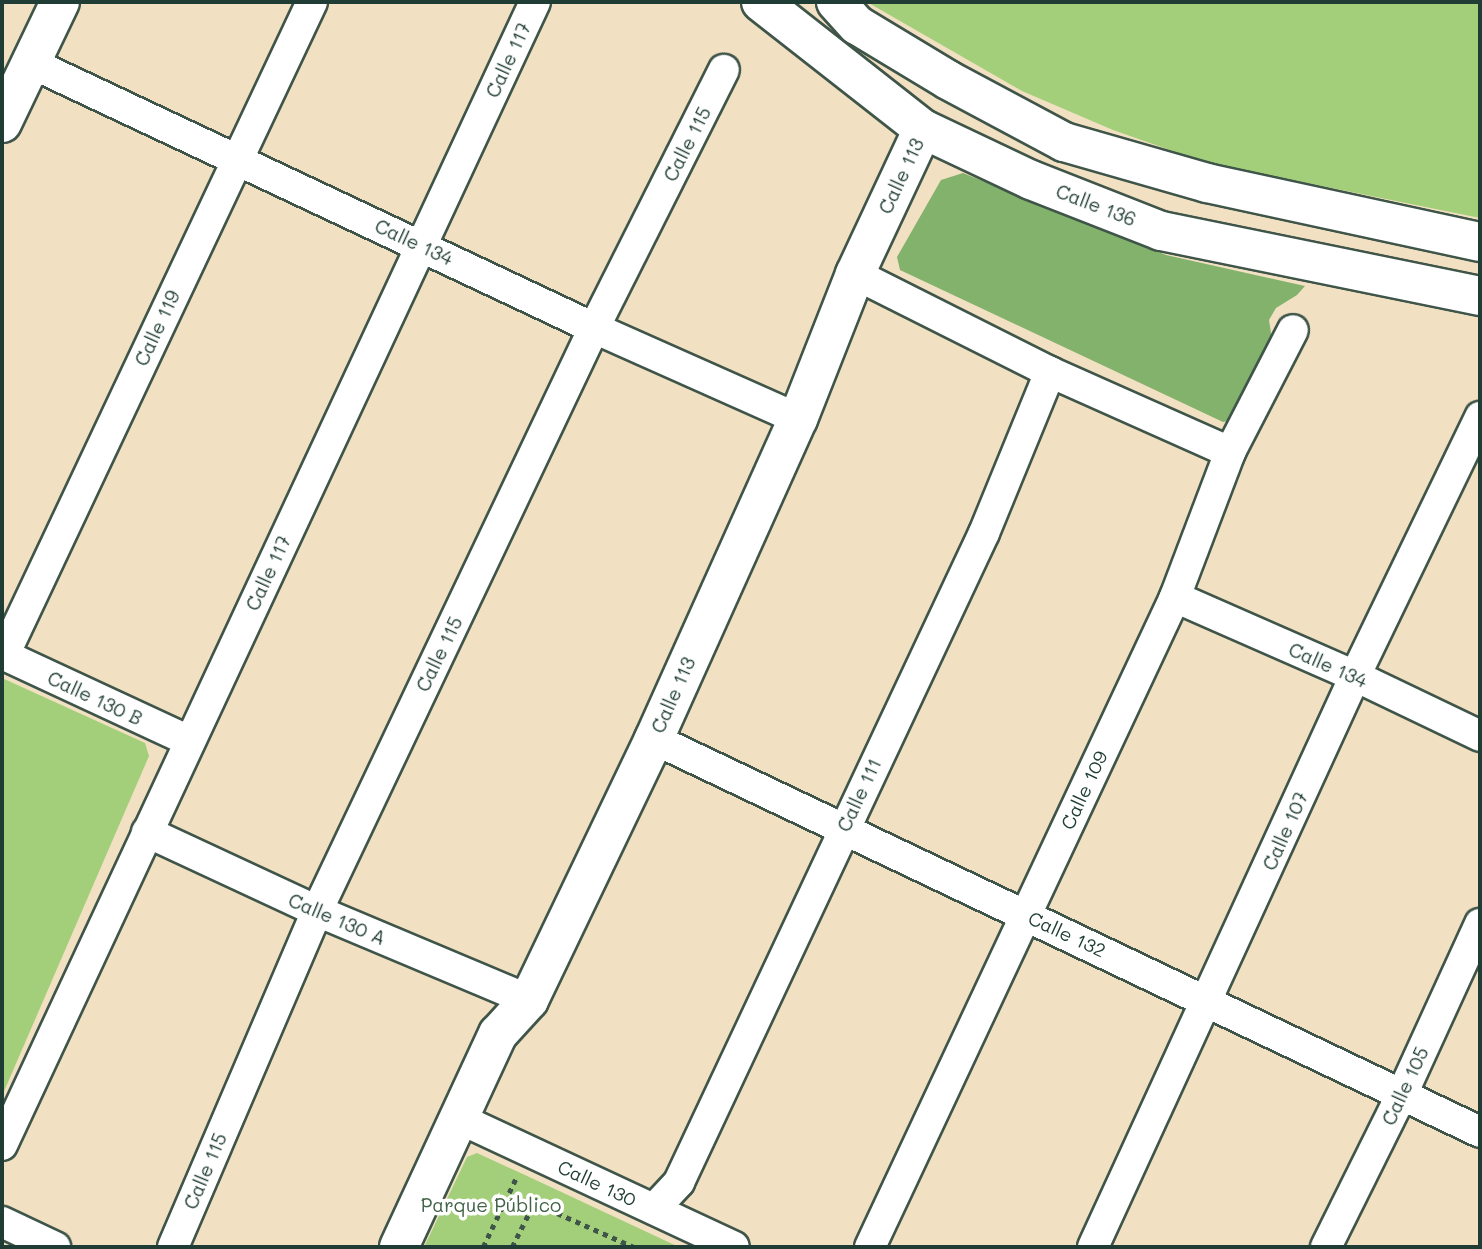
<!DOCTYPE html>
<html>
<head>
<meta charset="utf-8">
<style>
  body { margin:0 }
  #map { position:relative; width:1482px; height:1249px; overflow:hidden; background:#f2e0c2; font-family:Mali,sans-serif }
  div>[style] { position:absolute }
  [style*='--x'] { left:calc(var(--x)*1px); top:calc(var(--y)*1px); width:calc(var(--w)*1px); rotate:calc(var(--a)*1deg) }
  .green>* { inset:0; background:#a3cf7b }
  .forest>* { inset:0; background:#82b26b }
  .path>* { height:4.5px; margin-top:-2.25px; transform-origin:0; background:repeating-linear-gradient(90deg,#3f5549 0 5px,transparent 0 10px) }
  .roads { filter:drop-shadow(2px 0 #3f5549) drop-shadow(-2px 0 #3f5549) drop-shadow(0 2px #3f5549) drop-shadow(0 -2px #3f5549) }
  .street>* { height:30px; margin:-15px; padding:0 15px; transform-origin:15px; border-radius:15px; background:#fff }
  .secondary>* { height:38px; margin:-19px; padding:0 19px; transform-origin:19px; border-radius:19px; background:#fff }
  span { translate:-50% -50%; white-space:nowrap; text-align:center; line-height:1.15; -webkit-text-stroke:7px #fff; paint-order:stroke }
  .street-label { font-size:19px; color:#1f3d34 }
  .park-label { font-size:19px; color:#406246 }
  .frame { position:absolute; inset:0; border:4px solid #1f3d34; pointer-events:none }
</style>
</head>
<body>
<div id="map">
  <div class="green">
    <i style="clip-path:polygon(867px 2px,1480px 2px,1480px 218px,1204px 162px,1113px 130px,1022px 91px)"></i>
    <i style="clip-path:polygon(2px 678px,145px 743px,149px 756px,2px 1096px)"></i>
    <i style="clip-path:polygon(477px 1153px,525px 1175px,679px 1247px,424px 1247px,467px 1157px)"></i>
  </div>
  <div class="forest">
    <i style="clip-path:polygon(963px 173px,1166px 255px,1305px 286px,1297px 295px,1276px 308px,1269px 320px,1272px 340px,1237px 419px,1223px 422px,900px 270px,897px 257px,941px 180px)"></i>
  </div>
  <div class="path">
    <i style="--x:483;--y:1247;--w:79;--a:-64.4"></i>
    <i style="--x:512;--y:1247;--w:40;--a:-63.4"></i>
    <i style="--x:530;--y:1211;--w:11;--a:-34"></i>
    <i style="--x:539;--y:1205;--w:104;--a:23.9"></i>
  </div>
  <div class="roads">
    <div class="street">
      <i style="--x:31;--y:63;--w:622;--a:25.21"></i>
      <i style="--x:594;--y:328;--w:223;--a:24"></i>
      <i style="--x:855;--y:274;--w:218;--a:26.7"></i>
      <i style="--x:1050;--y:372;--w:197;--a:24"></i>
      <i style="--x:1175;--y:597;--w:197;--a:23.7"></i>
      <i style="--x:1355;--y:676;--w:139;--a:25.6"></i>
      <i style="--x:2;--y:654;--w:206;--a:24.9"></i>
      <i style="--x:4;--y:655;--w:722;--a:-64.75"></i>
      <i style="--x:654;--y:739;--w:915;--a:25.44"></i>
      <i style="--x:147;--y:832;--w:187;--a:24.9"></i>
      <i style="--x:317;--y:911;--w:230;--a:22.8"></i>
      <i style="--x:460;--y:1119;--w:302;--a:25"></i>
      <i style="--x:2;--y:1145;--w:1261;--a:-65"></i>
      <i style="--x:654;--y:1209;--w:37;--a:-47"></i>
      <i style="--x:679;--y:1182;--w:717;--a:-64.83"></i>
      <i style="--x:984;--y:533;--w:174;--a:-67.7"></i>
      <i style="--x:2;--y:1222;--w:59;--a:25.3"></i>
      <i style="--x:173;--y:1247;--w:366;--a:-66.8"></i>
      <i style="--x:317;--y:911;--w:645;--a:-64.59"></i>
      <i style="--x:594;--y:328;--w:289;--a:-63.3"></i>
      <i style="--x:870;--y:1247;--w:718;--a:-64.86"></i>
      <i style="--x:1175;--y:597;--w:155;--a:-69.2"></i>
      <i style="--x:1230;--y:452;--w:137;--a:-62.7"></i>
      <i style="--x:1093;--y:1247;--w:628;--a:-65.35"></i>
      <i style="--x:1355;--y:676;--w:288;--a:-64.2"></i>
      <i style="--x:1326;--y:1247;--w:173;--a:-63.6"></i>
      <i style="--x:1403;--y:1092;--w:185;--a:-65.4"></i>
    </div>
    <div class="secondary">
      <i style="--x:761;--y:2;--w:206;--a:38.1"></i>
      <i style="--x:923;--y:129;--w:119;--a:25.3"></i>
      <i style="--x:1031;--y:180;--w:140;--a:21.4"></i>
      <i style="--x:1161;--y:231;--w:326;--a:11.5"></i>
      <i style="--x:836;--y:2;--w:31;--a:48"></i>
      <i style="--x:857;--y:25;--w:106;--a:31.1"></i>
      <i style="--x:948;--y:80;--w:132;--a:28.1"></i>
      <i style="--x:1064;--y:142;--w:149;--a:16"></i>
      <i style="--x:1207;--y:183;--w:279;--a:12.2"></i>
      <i style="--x:2;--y:123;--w:134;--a:-64.4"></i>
      <i style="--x:399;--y:1247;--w:235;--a:-65.1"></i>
      <i style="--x:498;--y:1034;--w:46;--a:-47.6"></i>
      <i style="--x:529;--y:1000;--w:289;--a:-64.4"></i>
      <i style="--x:654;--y:739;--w:351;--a:-65.8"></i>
      <i style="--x:798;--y:419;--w:156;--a:-68.5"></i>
      <i style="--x:855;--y:274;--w:160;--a:-64.9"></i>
    </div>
  </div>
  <div class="street-label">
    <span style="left:508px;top:60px;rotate:-65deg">Calle 117</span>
    <span style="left:687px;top:144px;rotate:-63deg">Calle 115</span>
    <span style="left:901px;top:176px;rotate:-65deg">Calle 113</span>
    <span style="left:1096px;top:205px;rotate:21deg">Calle 136</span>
    <span style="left:414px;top:242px;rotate:25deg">Calle 134</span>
    <span style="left:157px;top:328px;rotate:-65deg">Calle 119</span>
    <span style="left:268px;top:573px;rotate:-65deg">Calle 117</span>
    <span style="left:439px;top:654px;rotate:-64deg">Calle 115</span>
    <span style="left:1328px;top:665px;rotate:24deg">Calle 134</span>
    <span style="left:673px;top:695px;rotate:-66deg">Calle 113</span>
    <span style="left:95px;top:698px;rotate:25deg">Calle 130 B</span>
    <span style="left:1084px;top:790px;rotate:-65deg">Calle 109</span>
    <span style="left:859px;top:795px;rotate:-65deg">Calle 111</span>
    <span style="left:1285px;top:831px;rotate:-66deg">Calle 107</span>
    <span style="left:337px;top:919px;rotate:23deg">Calle 130 A</span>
    <span style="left:1067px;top:934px;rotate:25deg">Calle 132</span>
    <span style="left:1405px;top:1086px;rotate:-65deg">Calle 105</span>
    <span style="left:205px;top:1171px;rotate:-67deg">Calle 115</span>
    <span style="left:597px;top:1183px;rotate:25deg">Calle 130</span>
  </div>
  <div class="park-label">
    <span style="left:491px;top:1205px">Parque Público</span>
  </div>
  <div class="frame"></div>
</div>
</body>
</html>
